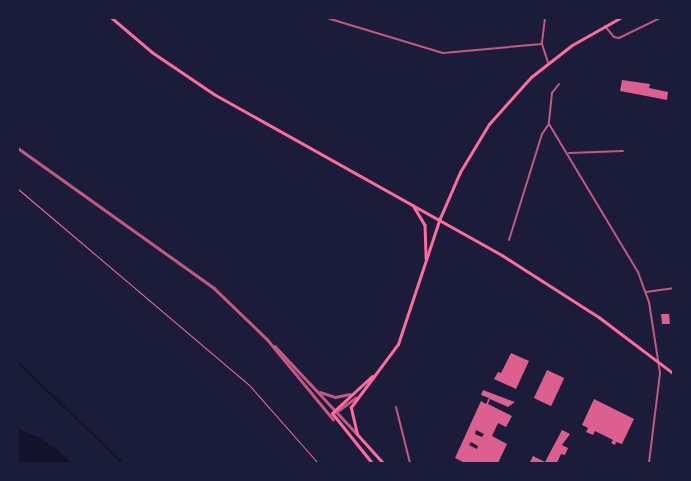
<!DOCTYPE html>
<html>
<head>
<meta charset="utf-8">
<style>
  body { margin:0 }
  #map { position:relative; width:691px; height:481px; overflow:hidden; background:#1b1b3a; font-family:Poppins,sans-serif }
  div>[style] { position:absolute }
  [style*='--x'] { left:calc(var(--x)*1px); top:calc(var(--y)*1px); width:calc(var(--w)*1px); rotate:calc(var(--a)*1deg) }
  .water>* { inset:0; background:#12122b }
  .stream>* { height:1.5px; margin:-0.75px; padding:0 0.75px; transform-origin:0.75px; border-radius:0.75px; background:#12122b }
  .building>* { inset:0; background:#dd5f8e; transform-origin:0 0 }
  .path>* { height:1px; margin:-0.5px; padding:0 0.5px; transform-origin:0.5px; border-radius:0.5px; background:#ff6b9d }
  .minor>* { height:2px; margin:-1px; padding:0 1px; transform-origin:1px; border-radius:1px; background:#c65784 }
  .tertiary>* { height:2.5px; margin:-1.25px; padding:0 1.25px; transform-origin:1.25px; border-radius:1.25px; background:#c65784 }
  .secondary>* { height:2.5px; margin:-1.25px; padding:0 1.25px; transform-origin:1.25px; border-radius:1.25px; background:#ff6b9d }
  .primary>* { height:3px; margin:-1.5px; padding:0 1.5px; transform-origin:1.5px; border-radius:1.5px; background:#ff6b9d }
  span { translate:-50% -50%; white-space:nowrap; text-align:center; line-height:1.15; -webkit-text-stroke:3px #1b1b3a; paint-order:stroke }
  .frame { position:absolute; inset:0; border:19px solid #1b1b3a; pointer-events:none }
</style>
</head>
<body>
<div id="map">
  <div class="water">
    <i style="clip-path:polygon(18px 429px,41px 438px,73px 463px,18px 463px)"></i>
  </div>
  <div class="stream">
    <i style="--x:18;--y:362;--w:146;--a:43.9"></i>
  </div>
  <div class="building">
    <i style="clip-path:polygon(622px 80px,650px 84px,649px 88px,668px 92px,667px 100px,620px 91px)"></i>
    <i style="clip-path:polygon(661px 314px,669px 314px,670px 324px,662px 324px)"></i>
    <i style="clip-path:polygon(511px 353px,529px 361px,516px 389px,494px 379px,498px 372px,501px 373px)"></i>
    <i style="left:547px;top:370px;width:19px;height:31px;rotate:25deg"></i>
    <i style="clip-path:polygon(evenodd,483px 390px,515px 402px,508px 407px,490px 399px,488px 404px,512px 416px,506px 427px,498px 423px,492px 436px,507px 444px,498px 463px,465px 463px,455px 458px,481px 401px,486px 404px,489px 398px,481px 395px,483px 390px,476px 430px,484px 434px,482px 437px,475px 434px,476px 430px,483px 390px,471px 442px,478px 446px,477px 449px,469px 445px,471px 442px)"></i>
    <i style="clip-path:polygon(594px 399px,634px 419px,622px 444px,616px 442px,615px 445px,611px 443px,613px 440px,595px 431px,593px 435px,586px 432px,588px 428px,582px 425px)"></i>
    <i style="clip-path:polygon(562px 430px,570px 434px,562px 445px,568px 448px,565px 455px,561px 454px,557px 463px,530px 462px,533px 456px,545px 462px)"></i>
  </div>
  <div class="path">
    <i style="--x:18;--y:189;--w:304;--a:40.3"></i>
    <i style="--x:250;--y:386;--w:103;--a:48.6"></i>
  </div>
  <div class="minor">
    <i style="--x:327;--y:18;--w:121;--a:16.8"></i>
    <i style="--x:443;--y:53;--w:99;--a:-5.2"></i>
    <i style="--x:545;--y:18;--w:26;--a:97"></i>
    <i style="--x:542;--y:44;--w:19;--a:72"></i>
    <i style="--x:605;--y:26;--w:14;--a:51"></i>
    <i style="--x:614;--y:37;--w:5;--a:11"></i>
    <i style="--x:619;--y:38;--w:46;--a:-26"></i>
    <i style="--x:559;--y:84;--w:11;--a:128"></i>
    <i style="--x:552;--y:93;--w:31;--a:96"></i>
    <i style="--x:549;--y:124;--w:173;--a:59"></i>
    <i style="--x:638;--y:272;--w:32;--a:70"></i>
    <i style="--x:649;--y:302;--w:72;--a:81.2"></i>
    <i style="--x:660;--y:373;--w:91;--a:97"></i>
    <i style="--x:569;--y:153;--w:54;--a:-2.1"></i>
    <i style="--x:509;--y:240;--w:111;--a:-72.7"></i>
    <i style="--x:542;--y:134;--w:12;--a:-55"></i>
    <i style="--x:646;--y:292;--w:27;--a:-8"></i>
    <i style="--x:396;--y:407;--w:58;--a:76"></i>
  </div>
  <div class="tertiary">
    <i style="--x:18;--y:148;--w:241;--a:35.5"></i>
    <i style="--x:214;--y:288;--w:74;--a:43.9"></i>
    <i style="--x:267;--y:339;--w:104;--a:50.5"></i>
    <i style="--x:275;--y:346;--w:119;--a:47"></i>
    <i style="--x:320;--y:392;--w:16;--a:18"></i>
    <i style="--x:335;--y:397;--w:15;--a:-11"></i>
    <i style="--x:336;--y:412;--w:24;--a:-36"></i>
  </div>
  <div class="secondary">
    <i style="--x:112;--y:18;--w:52;--a:40.4"></i>
    <i style="--x:152;--y:52;--w:75;--a:34.1"></i>
    <i style="--x:214;--y:94;--w:330;--a:29.2"></i>
    <i style="--x:502;--y:255;--w:115;--a:32.6"></i>
    <i style="--x:599;--y:317;--w:93;--a:37.1"></i>
    <i style="--x:413;--y:205;--w:23;--a:59"></i>
    <i style="--x:425;--y:225;--w:33;--a:88"></i>
  </div>
  <div class="primary">
    <i style="--x:372;--y:376;--w:54;--a:137.2"></i>
    <i style="--x:332;--y:413;--w:64;--a:51.3"></i>
    <i style="--x:383;--y:463;--w:39;--a:-132"></i>
    <i style="--x:357;--y:434;--w:28;--a:-103"></i>
    <i style="--x:351;--y:407;--w:79;--a:-53.3"></i>
    <i style="--x:398;--y:344;--w:133;--a:-71.6"></i>
    <i style="--x:440;--y:218;--w:50;--a:-66.5"></i>
    <i style="--x:460;--y:172;--w:56;--a:-58.9"></i>
    <i style="--x:489;--y:124;--w:63;--a:-48.2"></i>
    <i style="--x:531;--y:77;--w:52;--a:-38"></i>
    <i style="--x:572;--y:45;--w:55;--a:-29.4"></i>
  </div>
  <div class="frame"></div>
</div>
</body>
</html>
